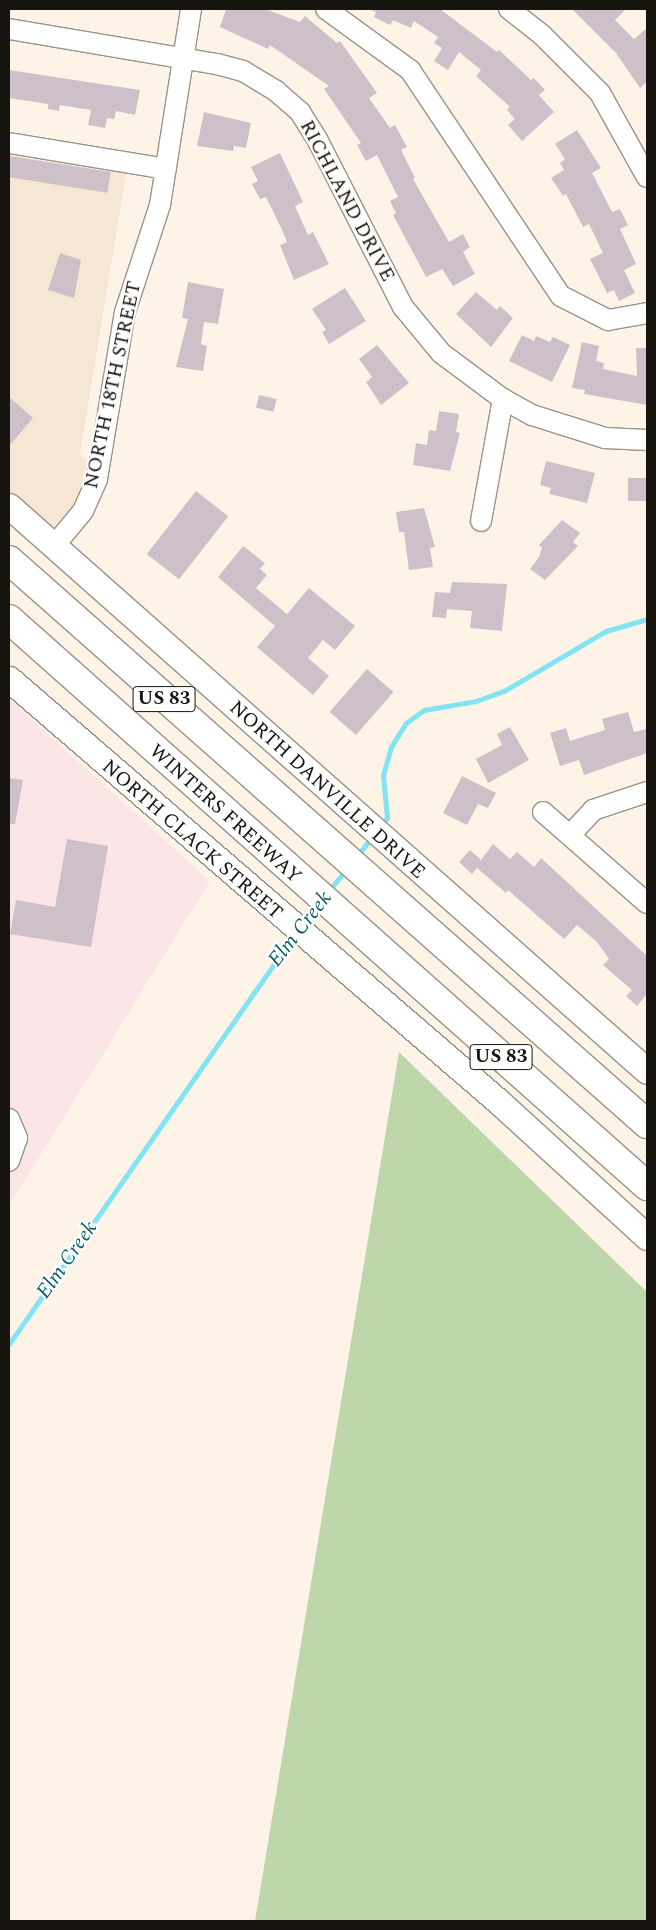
<!DOCTYPE html>
<html>
<head>
<meta charset="utf-8">
<style>
  body { margin:0 }
  #map { position:relative; width:656px; height:1930px; overflow:hidden; background:#fdf4e7; font-family:Spectral,serif }
  div>[style] { position:absolute }
  [style*='--x'] { left:calc(var(--x)*1px); top:calc(var(--y)*1px); width:calc(var(--w)*1px); rotate:calc(var(--a)*1deg) }
  .commercial>* { inset:0; background:#fbe5e6 }
  .built>* { inset:0; background:#f5e7d4 }
  .green>* { inset:0; background:#bdd7ab }
  .stream>* { height:4.5px; margin:-2.25px; padding:0 2.25px; transform-origin:2.25px; border-radius:2.25px; background:#82e3f3 }
  .building>* { inset:0; background:#cdc0c9; transform-origin:0 0 }
  .roads { filter:drop-shadow(1px 0 #9b9387) drop-shadow(-1px 0 #9b9387) drop-shadow(0 1px #9b9387) drop-shadow(0 -1px #9b9387) }
  .minor>* { height:20px; margin:-10px; padding:0 10px; transform-origin:10px; border-radius:10px; background:#fff }
  .major>* { height:25px; margin:-12.5px; padding:0 12.5px; transform-origin:12.5px; border-radius:12.5px; background:#fff }
  .highway>* { height:28px; margin:-14px; padding:0 14px; transform-origin:14px; border-radius:14px; background:#fff }
  span { translate:-50% -50%; white-space:nowrap; text-align:center; line-height:1.15; -webkit-text-stroke:4.5px #fff; paint-order:stroke }
  .shield-label span { padding:1px 4px; background:#fff; border:1px solid; border-radius:4px; -webkit-text-stroke-width:0 }
  .shield-label { font-size:19px; color:#181511; font-weight:700 }
  .street-label { font-size:20px; color:#181511 }
  .water-label { font-size:21px; color:#085e69; font-style:italic }
  .frame { position:absolute; inset:0; border:10px solid #181511; pointer-events:none }
</style>
</head>
<body>
<div id="map">
  <div class="commercial">
    <i style="clip-path:polygon(9px 699px,210px 881px,9px 1206px)"></i>
  </div>
  <div class="built">
    <i style="clip-path:polygon(9px 155px,126px 174px,80px 455px,90px 462px,73px 507px,55px 526px,42px 523px,9px 493px)"></i>
  </div>
  <div class="green">
    <i style="clip-path:polygon(399px 1052px,647px 1292px,647px 1921px,255px 1921px)"></i>
  </div>
  <div class="stream">
    <i style="--x:381;--y:825;--w:9;--a:-49"></i>
    <i style="--x:387;--y:818;--w:43;--a:-95.3"></i>
    <i style="--x:383;--y:775;--w:29;--a:-74"></i>
    <i style="--x:391;--y:747;--w:28;--a:-58"></i>
    <i style="--x:406;--y:723;--w:22;--a:-36"></i>
    <i style="--x:424;--y:710;--w:53;--a:-9.8"></i>
    <i style="--x:476;--y:701;--w:30;--a:-20"></i>
    <i style="--x:504;--y:691;--w:118;--a:-30.5"></i>
    <i style="--x:606;--y:631;--w:43;--a:-16.3"></i>
    <i style="--x:356;--y:857;--w:26;--a:-51"></i>
    <i style="--x:328;--y:892;--w:27;--a:-51"></i>
    <i style="--x:303;--y:923;--w:22;--a:-51"></i>
    <i style="--x:9;--y:1344;--w:499;--a:-55.1"></i>
  </div>
  <div class="building">
    <i style="clip-path:polygon(226px 9px,265px 9px,300px 22px,305px 16px,337px 43px,340px 41px,377px 93px,369px 98px,390px 128px,395px 125px,407px 147px,401px 150px,415px 178px,413px 179px,449px 242px,463px 234px,470px 247px,463px 252px,475px 274px,453px 286px,442px 269px,426px 277px,393px 215px,396px 213px,390px 201px,398px 197px,377px 155px,366px 161px,357px 145px,361px 143px,324px 89px,329px 86px,270px 45px,268px 49px,220px 27px)"></i>
    <i style="clip-path:polygon(369px 9px,440px 9px,497px 52px,499px 50px,531px 80px,534px 78px,545px 90px,539px 95px,554px 112px,522px 141px,508px 125px,515px 119px,507px 110px,510px 107px,476px 76px,481px 70px,459px 52px,448px 70px,434px 61px,442px 48px,434px 43px,438px 37px,414px 21px,411px 28px,393px 20px,390px 25px,374px 17px,376px 12px)"></i>
    <i style="clip-path:polygon(572px 9px,626px 9px,615px 20px,634px 39px,647px 28px,647px 82px,640px 88px,616px 53px)"></i>
    <i style="clip-path:polygon(9px 70px,140px 90px,135px 115px,116px 111px,114px 119px,107px 118px,105px 128px,88px 125px,91px 110px,60px 105px,59px 111px,48px 109px,48px 104px,9px 98px)"></i>
    <i style="clip-path:polygon(204px 112px,251px 123px,246px 148px,234px 146px,233px 151px,197px 146px)"></i>
    <i style="clip-path:polygon(577px 130px,601px 168px,592px 173px,612px 212px,620px 209px,628px 225px,620px 229px,636px 264px,624px 270px,635px 293px,619px 301px,614px 290px,607px 293px,590px 259px,603px 253px,589px 224px,583px 227px,566px 194px,563px 196px,551px 178px,564px 170px,560px 163px,565px 159px,555px 144px)"></i>
    <i style="clip-path:polygon(280px 153px,303px 202px,295px 206px,308px 235px,313px 232px,329px 264px,294px 280px,280px 245px,287px 242px,283px 232px,266px 197px,260px 199px,252px 184px,258px 181px,251px 167px)"></i>
    <i style="left:9px;top:156px;width:103px;height:21px;rotate:9deg"></i>
    <i style="clip-path:polygon(60px 253px,81px 260px,74px 298px,48px 290px)"></i>
    <i style="clip-path:polygon(188px 282px,224px 289px,218px 324px,204px 322px,201px 344px,207px 346px,203px 371px,176px 367px,188px 319px,182px 318px)"></i>
    <i style="clip-path:polygon(345px 288px,366px 321px,329px 344px,322px 332px,326px 330px,312px 309px)"></i>
    <i style="clip-path:polygon(476px 292px,497px 310px,500px 306px,513px 318px,491px 347px,456px 314px)"></i>
    <i style="clip-path:polygon(522px 335px,534px 341px,536px 336px,550px 342px,553px 337px,570px 345px,552px 382px,509px 361px)"></i>
    <i style="clip-path:polygon(582px 342px,599px 346px,596px 361px,604px 363px,603px 369px,637px 376px,636px 348px,647px 348px,647px 405px,584px 394px,585px 390px,572px 388px)"></i>
    <i style="clip-path:polygon(377px 345px,409px 383px,381px 405px,366px 382px,372px 377px,359px 359px)"></i>
    <i style="left:259px;top:395px;width:18px;height:13px;rotate:13deg"></i>
    <i style="clip-path:polygon(9px 397px,33px 418px,9px 446px)"></i>
    <i style="clip-path:polygon(439px 411px,459px 414px,456px 432px,460px 433px,450px 471px,413px 465px,416px 443px,427px 445px,429px 430px,436px 431px)"></i>
    <i style="clip-path:polygon(546px 461px,595px 473px,587px 503px,549px 494px,551px 488px,540px 485px)"></i>
    <i style="left:628px;top:478px;width:19px;height:23px"></i>
    <i style="left:196px;top:491px;width:41px;height:80px;rotate:38deg"></i>
    <i style="clip-path:polygon(424px 508px,435px 547px,430px 548px,433px 567px,409px 570px,404px 532px,399px 532px,396px 512px)"></i>
    <i style="clip-path:polygon(562px 520px,580px 533px,573px 542px,578px 546px,545px 580px,530px 569px,539px 557px,542px 548px,539px 545px)"></i>
    <i style="clip-path:polygon(243px 546px,265px 563px,260px 569px,267px 575px,256px 588px,287px 614px,309px 588px,355px 626px,335px 650px,323px 640px,308px 658px,329px 676px,313px 695px,257px 647px,275px 626px,218px 577px)"></i>
    <i style="clip-path:polygon(452px 582px,507px 584px,502px 631px,470px 628px,472px 611px,447px 609px,446px 618px,432px 617px,435px 592px,450px 593px)"></i>
    <i style="left:367px;top:669px;width:35px;height:57px;rotate:41deg"></i>
    <i style="clip-path:polygon(628px 712px,634px 732px,647px 729px,647px 753px,584px 775px,579px 760px,560px 766px,550px 733px,566px 728px,570px 741px,605px 730px,602px 719px)"></i>
    <i style="clip-path:polygon(510px 727px,529px 760px,488px 783px,476px 759px,502px 745px,497px 734px)"></i>
    <i style="clip-path:polygon(462px 776px,496px 793px,488px 808px,478px 804px,467px 825px,443px 813px)"></i>
    <i style="clip-path:polygon(9px 778px,23px 780px,15px 824px,9px 824px)"></i>
    <i style="clip-path:polygon(67px 839px,108px 846px,91px 947px,10px 934px,16px 900px,55px 907px)"></i>
    <i style="clip-path:polygon(493px 844px,510px 859px,517px 852px,534px 867px,541px 858px,647px 956px,647px 994px,637px 1006px,626px 996px,632px 990px,603px 965px,609px 959px,597px 942px,577px 925px,564px 939px,508px 890px,506px 893px,477px 868px,472px 874px,459px 862px,470px 850px,481px 860px)"></i>
  </div>
  <div class="roads">
    <div class="minor">
      <i style="--x:326;--y:9;--w:104;--a:36"></i>
      <i style="--x:410;--y:70;--w:272;--a:56.3"></i>
      <i style="--x:561;--y:296;--w:53;--a:27.1"></i>
      <i style="--x:608;--y:320;--w:40;--a:-10"></i>
      <i style="--x:509;--y:9;--w:42;--a:38.2"></i>
      <i style="--x:542;--y:35;--w:82;--a:45"></i>
      <i style="--x:600;--y:93;--w:96;--a:60.8"></i>
      <i style="--x:9;--y:29;--w:211;--a:9.6"></i>
      <i style="--x:217;--y:64;--w:27;--a:15"></i>
      <i style="--x:243;--y:71;--w:39;--a:31"></i>
      <i style="--x:276;--y:91;--w:32;--a:41"></i>
      <i style="--x:300;--y:112;--w:32;--a:58"></i>
      <i style="--x:317;--y:139;--w:189;--a:62.9"></i>
      <i style="--x:403;--y:307;--w:60;--a:50.4"></i>
      <i style="--x:441;--y:353;--w:77;--a:36.6"></i>
      <i style="--x:503;--y:399;--w:33;--a:29"></i>
      <i style="--x:532;--y:415;--w:77;--a:17.5"></i>
      <i style="--x:605;--y:438;--w:42;--a:2.7"></i>
      <i style="--x:9;--y:143;--w:159;--a:9.4"></i>
      <i style="--x:481;--y:521;--w:124;--a:-79.8"></i>
      <i style="--x:54;--y:546;--w:45;--a:-50.4"></i>
      <i style="--x:83;--y:511;--w:35;--a:-66"></i>
      <i style="--x:97;--y:479;--w:169;--a:-80.5"></i>
      <i style="--x:125;--y:312;--w:113;--a:-71.9"></i>
      <i style="--x:160;--y:205;--w:198;--a:-81"></i>
      <i style="--x:543;--y:812;--w:138;--a:41.2"></i>
      <i style="--x:571;--y:834;--w:33;--a:-47"></i>
      <i style="--x:593;--y:810;--w:57;--a:-18.4"></i>
      <i style="--x:9;--y:1119;--w:21;--a:67"></i>
      <i style="--x:17;--y:1138;--w:24;--a:109"></i>
    </div>
    <div class="major">
      <i style="--x:9;--y:506;--w:852;--a:41.53"></i>
      <i style="--x:9;--y:679;--w:647;--a:40.8"></i>
      <i style="--x:499;--y:1102;--w:200;--a:42.4"></i>
    </div>
    <div class="highway">
      <i style="--x:9;--y:560;--w:852;--a:41.48"></i>
      <i style="--x:9;--y:619;--w:854;--a:41.63"></i>
    </div>
  </div>
  <div class="shield-label">
    <span style="left:164px;top:699px">US 83</span>
    <span style="left:501px;top:1057px">US 83</span>
  </div>
  <div class="street-label">
    <span style="left:347px;top:201px;rotate:62deg">RICHLAND DRIVE</span>
    <span style="left:113px;top:385px;rotate:-78deg">NORTH 18TH STREET</span>
    <span style="left:327px;top:790px;rotate:42deg">NORTH DANVILLE DRIVE</span>
    <span style="left:225px;top:814px;rotate:42deg">WINTERS FREEWAY</span>
    <span style="left:192px;top:840px;rotate:41deg">NORTH CLACK STREET</span>
  </div>
  <div class="water-label">
    <span style="left:300px;top:929px;rotate:-52deg">Elm Creek</span>
    <span style="left:67px;top:1260px;rotate:-55deg">Elm Creek</span>
  </div>
  <div class="frame"></div>
</div>
</body>
</html>
